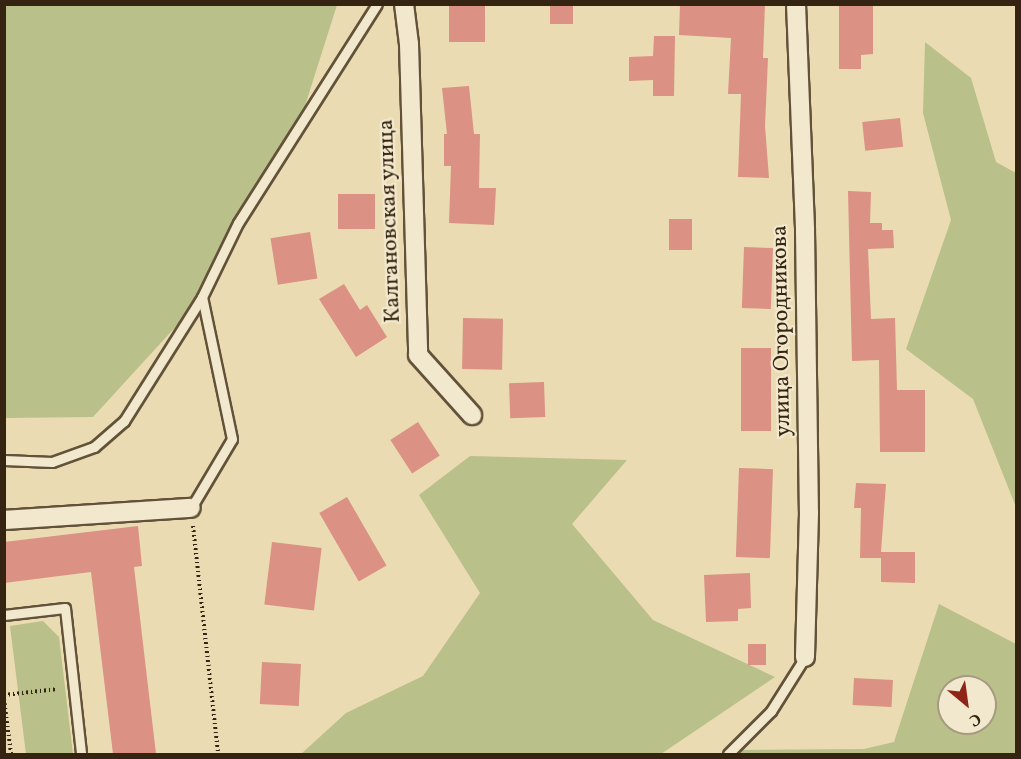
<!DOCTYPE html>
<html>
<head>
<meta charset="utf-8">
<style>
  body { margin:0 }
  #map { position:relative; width:1021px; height:759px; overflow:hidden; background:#eadbb2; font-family:Vollkorn,serif }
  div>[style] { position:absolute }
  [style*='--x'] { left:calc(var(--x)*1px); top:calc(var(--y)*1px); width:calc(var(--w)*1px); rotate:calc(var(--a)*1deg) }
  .green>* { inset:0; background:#b9c08a }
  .building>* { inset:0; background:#db9183; transform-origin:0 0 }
  .path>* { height:4px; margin-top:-2px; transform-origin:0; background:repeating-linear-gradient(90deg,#352411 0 1.5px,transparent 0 4.5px) }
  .roads { filter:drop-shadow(2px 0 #625239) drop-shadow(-2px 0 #625239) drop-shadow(0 2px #625239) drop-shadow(0 -2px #625239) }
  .lane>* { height:9px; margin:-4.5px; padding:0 4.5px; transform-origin:4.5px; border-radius:4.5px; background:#f1e8cd }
  .street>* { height:18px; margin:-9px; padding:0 9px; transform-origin:9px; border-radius:9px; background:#f1e8cd }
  span { translate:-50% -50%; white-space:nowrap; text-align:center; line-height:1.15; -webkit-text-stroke:4.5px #f1e8cd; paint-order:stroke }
  .street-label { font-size:22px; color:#352411 }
  .frame { position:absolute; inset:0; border:6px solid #352411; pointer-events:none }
  .north { position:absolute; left:937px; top:675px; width:60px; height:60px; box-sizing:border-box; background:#f1e8cd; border:2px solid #a69a82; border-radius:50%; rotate:151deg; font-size:16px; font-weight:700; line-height:24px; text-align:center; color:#352411 }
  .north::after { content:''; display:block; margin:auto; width:21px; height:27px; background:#8f2418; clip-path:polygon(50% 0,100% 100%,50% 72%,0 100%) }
</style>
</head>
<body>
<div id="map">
  <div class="green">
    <i style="clip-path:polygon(4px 5px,337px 5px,297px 131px,179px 323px,93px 417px,5px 418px)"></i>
    <i style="clip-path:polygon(925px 42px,971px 78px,996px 162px,1016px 173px,1016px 507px,973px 399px,906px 349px,951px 220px,923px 113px)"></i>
    <i style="clip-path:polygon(470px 456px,627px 460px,572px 524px,653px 620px,775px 677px,661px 754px,301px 754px,346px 713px,423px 676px,480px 593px,419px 495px)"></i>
    <i style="clip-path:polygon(evenodd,939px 604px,1016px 644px,1016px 754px,733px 754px,736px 750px,864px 749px,894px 742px,939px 604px,949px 687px,985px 687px,985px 723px,949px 723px,949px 687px)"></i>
    <i style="clip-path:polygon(43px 621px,59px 637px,73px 754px,26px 754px,10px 626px)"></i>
  </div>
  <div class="building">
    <i style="left:449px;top:4px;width:36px;height:38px"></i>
    <i style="clip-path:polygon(680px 4px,765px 4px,763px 58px,768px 58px,765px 126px,769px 178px,738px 177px,741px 94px,728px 94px,731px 38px,679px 35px)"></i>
    <i style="clip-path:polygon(839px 4px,873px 4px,873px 54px,861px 55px,861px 69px,839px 69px)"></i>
    <i style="left:550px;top:5px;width:23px;height:19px"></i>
    <i style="clip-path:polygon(654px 36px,675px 36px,674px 96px,653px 96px,653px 80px,629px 81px,629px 57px,653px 56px)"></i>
    <i style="clip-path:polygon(469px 86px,474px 134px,480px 134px,479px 188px,496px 188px,494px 225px,449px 223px,451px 166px,444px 166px,444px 134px,447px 134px,442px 88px)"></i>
    <i style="left:900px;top:118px;width:29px;height:38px;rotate:84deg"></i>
    <i style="clip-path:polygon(848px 191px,871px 192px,870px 223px,882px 223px,882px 230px,893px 230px,894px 248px,868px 249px,871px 319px,895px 318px,897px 390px,925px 390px,925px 452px,880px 452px,879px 360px,852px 361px)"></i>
    <i style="left:338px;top:194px;width:37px;height:35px"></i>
    <i style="left:692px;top:219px;width:31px;height:23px;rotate:90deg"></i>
    <i style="left:310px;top:232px;width:47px;height:40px;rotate:81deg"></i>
    <i style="left:744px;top:247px;width:29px;height:61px;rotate:2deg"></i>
    <i style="clip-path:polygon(344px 284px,360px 310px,367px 305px,387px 337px,356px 357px,319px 299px)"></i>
    <i style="left:463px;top:318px;width:40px;height:51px;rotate:1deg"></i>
    <i style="left:741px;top:348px;width:30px;height:83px"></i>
    <i style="left:544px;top:382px;width:35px;height:35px;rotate:88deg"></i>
    <i style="left:418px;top:422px;width:40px;height:33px;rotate:57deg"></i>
    <i style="left:739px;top:468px;width:34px;height:89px;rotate:2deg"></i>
    <i style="clip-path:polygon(856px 483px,886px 484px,881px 552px,915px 552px,915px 583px,881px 582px,881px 558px,860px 558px,861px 508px,854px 508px)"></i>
    <i style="left:347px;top:497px;width:79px;height:32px;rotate:60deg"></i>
    <i style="clip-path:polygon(138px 526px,142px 566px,134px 567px,156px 754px,113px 754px,91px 572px,4px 583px,4px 542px)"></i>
    <i style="left:272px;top:542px;width:50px;height:63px;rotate:7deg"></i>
    <i style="clip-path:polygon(750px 573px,751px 608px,738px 609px,738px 621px,706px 622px,704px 575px)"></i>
    <i style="left:748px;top:644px;width:18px;height:21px"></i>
    <i style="left:262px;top:662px;width:39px;height:42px;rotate:3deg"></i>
    <i style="left:854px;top:678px;width:39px;height:27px;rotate:3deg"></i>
  </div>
  <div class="path">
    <i style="--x:193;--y:526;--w:229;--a:83.7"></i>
    <i style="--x:4;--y:695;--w:54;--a:-6.3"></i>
    <i style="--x:4;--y:699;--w:55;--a:82.7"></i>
  </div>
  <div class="roads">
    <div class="lane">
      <i style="--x:4;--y:460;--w:48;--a:2.4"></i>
      <i style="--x:52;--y:462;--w:45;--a:-19.7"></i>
      <i style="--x:94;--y:447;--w:40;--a:-41"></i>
      <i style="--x:124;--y:421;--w:146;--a:-57.8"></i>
      <i style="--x:202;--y:297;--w:82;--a:-64.1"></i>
      <i style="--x:238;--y:223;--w:259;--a:-57.6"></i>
      <i style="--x:191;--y:508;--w:80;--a:-59.3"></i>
      <i style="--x:232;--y:439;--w:145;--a:-101.9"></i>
      <i style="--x:4;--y:615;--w:61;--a:-6.5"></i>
      <i style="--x:65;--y:608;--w:147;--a:83.7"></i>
      <i style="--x:728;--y:754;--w:61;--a:-45"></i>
      <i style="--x:771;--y:711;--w:64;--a:-57.8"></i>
    </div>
    <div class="street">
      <i style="--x:404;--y:4;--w:40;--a:82.9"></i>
      <i style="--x:409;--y:44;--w:311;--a:88.3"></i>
      <i style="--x:418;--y:355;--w:81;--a:48"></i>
      <i style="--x:796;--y:4;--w:227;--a:87.7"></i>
      <i style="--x:805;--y:231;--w:282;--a:89.2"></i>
      <i style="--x:809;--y:513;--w:144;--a:91.6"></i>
      <i style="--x:4;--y:520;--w:187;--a:-3.7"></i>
    </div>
  </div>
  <div class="street-label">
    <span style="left:390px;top:221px;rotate:-92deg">Калгановская улица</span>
    <span style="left:782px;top:331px;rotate:-91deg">улица Огородникова</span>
  </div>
  <div class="frame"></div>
  <div class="north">С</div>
</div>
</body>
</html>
